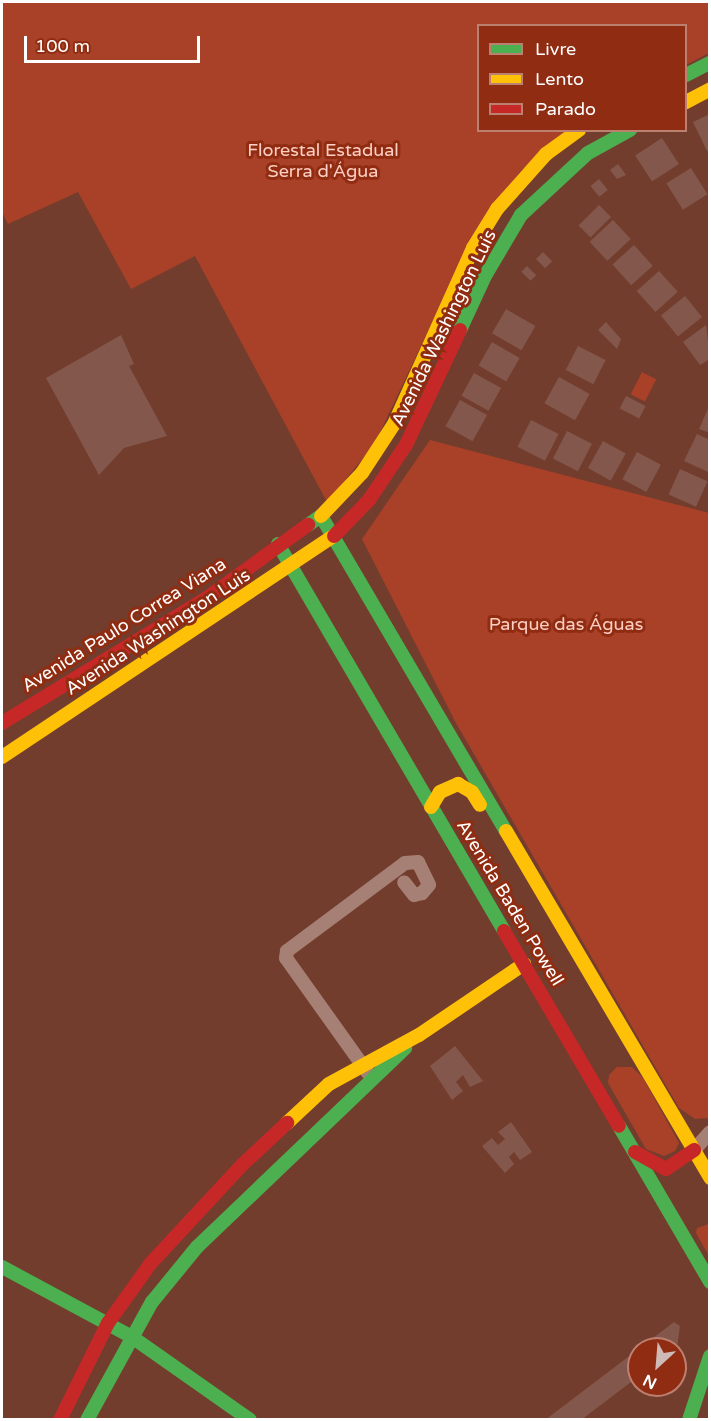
<!DOCTYPE html>
<html>
<head>
<meta charset="utf-8">
<style>
  body { margin:0 }
  #map { position:relative; width:711px; height:1421px; overflow:hidden; background:#733d2e; font-family:"Varela Round",sans-serif }
  div>[style] { position:absolute }
  [style*='--x'] { left:calc(var(--x)*1px); top:calc(var(--y)*1px); width:calc(var(--w)*1px); rotate:calc(var(--a)*1deg) }
  .green>* { inset:0; background:#a94028; transform-origin:0 0 }
  .building>* { inset:0; background:#83574b; transform-origin:0 0 }
  .street>* { height:14px; margin:-7px; padding:0 7px; transform-origin:7px; border-radius:7px; background:#a68075 }
  .fast>* { height:14px; margin:-7px; padding:0 7px; transform-origin:7px; border-radius:7px; background:#4caf50 }
  .slow>* { height:14px; margin:-7px; padding:0 7px; transform-origin:7px; border-radius:7px; background:#ffc107 }
  .jam>* { height:14px; margin:-7px; padding:0 7px; transform-origin:7px; border-radius:7px; background:#c62828 }
  span { translate:-50% -50%; white-space:nowrap; text-align:center; line-height:1.15; -webkit-text-stroke:6px #902c11; paint-order:stroke }
  .park-label { font-size:18px; color:#fdcec3 }
  .street-label { font-size:18px; color:#fff }
  .frame { position:absolute; inset:0; border:3px solid #fff; pointer-events:none }
  .legend { position:absolute; left:477px; top:24px; width:210px; height:108px; box-sizing:border-box; background:#902c11; border:2px solid #bc8070; margin:0; padding:8px 10px; list-style:none; font-size:18px; color:#fff }
  .legend li { display:flex; align-items:center; gap:12px; height:30px }
  .legend b { width:30px; border:2px solid #bc8070 }
  .north { position:absolute; left:627px; top:1337px; width:60px; height:60px; box-sizing:border-box; background:#902c11; border:2px solid #bc8070; border-radius:50%; rotate:206deg; font-size:16px; font-weight:700; line-height:24px; text-align:center; color:#fff }
  .north::after { content:''; display:block; margin:auto; width:21px; height:27px; background:#cebbb6; clip-path:polygon(50% 0,100% 100%,50% 72%,0 100%) }
  .scale { position:absolute; left:24px; top:36px; width:176px; height:27px; box-sizing:border-box; border:3px solid #fff; border-top:0; padding-left:8px; font-size:18px; line-height:21px; white-space:nowrap; color:#fff; -webkit-text-stroke:4px #902c11; paint-order:stroke }
</style>
</head>
<body>
<div id="map">
  <div class="green">
    <i style="clip-path:polygon(2px 2px,709px 2px,709px 53px,686px 65px,686px 26px,478px 26px,478px 130px,565px 131px,519px 173px,438px 310px,374px 445px,327px 502px,195px 256px,131px 289px,78px 192px,8px 224px,2px 212px)"></i>
    <i style="left:642px;top:372px;width:16px;height:25px;rotate:27deg"></i>
    <i style="clip-path:polygon(430px 440px,709px 513px,709px 1118px,695px 1119px,679px 1108px,456px 723px,362px 539px)"></i>
    <i style="clip-path:polygon(617px 1067px,632px 1067px,643px 1078px,679px 1143px,675px 1151px,664px 1156px,646px 1149px,608px 1083px,609px 1075px)"></i>
    <i style="clip-path:polygon(709px 1224px,710px 1224px,709px 1256px,696px 1233px,697px 1228px)"></i>
  </div>
  <div class="building">
    <i style="clip-path:polygon(710px 114px,710px 150px,707px 151px,693px 122px)"></i>
    <i style="left:662px;top:138px;width:31px;height:32px;rotate:57deg"></i>
    <i style="clip-path:polygon(618px 164px,626px 175px,617px 179px,610px 170px)"></i>
    <i style="left:691px;top:168px;width:31px;height:29px;rotate:58deg"></i>
    <i style="left:599px;top:179px;width:14px;height:11px;rotate:51deg"></i>
    <i style="left:599px;top:205px;width:17px;height:29px;rotate:45deg"></i>
    <i style="left:613px;top:220px;width:26px;height:32px;rotate:47deg"></i>
    <i style="left:634px;top:245px;width:28px;height:29px;rotate:48deg"></i>
    <i style="left:543px;top:252px;width:13px;height:10px;rotate:45deg"></i>
    <i style="left:527px;top:266px;width:13px;height:8px;rotate:45deg"></i>
    <i style="left:659px;top:271px;width:28px;height:30px;rotate:48deg"></i>
    <i style="left:685px;top:296px;width:27px;height:31px;rotate:51deg"></i>
    <i style="left:506px;top:309px;width:34px;height:28px;rotate:30deg"></i>
    <i style="clip-path:polygon(606px 322px,621px 339px,617px 349px,598px 330px)"></i>
    <i style="clip-path:polygon(706px 325px,710px 359px,700px 365px,683px 342px)"></i>
    <i style="clip-path:polygon(121px 335px,134px 364px,129px 366px,167px 436px,124px 448px,99px 475px,46px 378px)"></i>
    <i style="left:492px;top:342px;width:32px;height:27px;rotate:30deg"></i>
    <i style="left:578px;top:346px;width:31px;height:27px;rotate:27deg"></i>
    <i style="left:474px;top:373px;width:31px;height:26px;rotate:29deg"></i>
    <i style="left:559px;top:377px;width:35px;height:30px;rotate:29deg"></i>
    <i style="left:626px;top:396px;width:22px;height:14px;rotate:27deg"></i>
    <i style="left:460px;top:400px;width:31px;height:30px;rotate:29deg"></i>
    <i style="clip-path:polygon(710px 404px,710px 433px,699px 429px)"></i>
    <i style="left:531px;top:420px;width:31px;height:30px;rotate:27deg"></i>
    <i style="left:567px;top:431px;width:28px;height:31px;rotate:27deg"></i>
    <i style="clip-path:polygon(697px 434px,710px 440px,708px 472px,684px 461px)"></i>
    <i style="left:603px;top:441px;width:26px;height:31px;rotate:29deg"></i>
    <i style="left:637px;top:452px;width:27px;height:31px;rotate:28deg"></i>
    <i style="left:680px;top:469px;width:30px;height:28px;rotate:24deg"></i>
    <i style="clip-path:polygon(455px 1046px,483px 1081px,470px 1087px,463px 1075px,456px 1082px,463px 1091px,452px 1100px,430px 1066px)"></i>
    <i style="clip-path:polygon(511px 1122px,532px 1152px,520px 1160px,514px 1152px,509px 1157px,514px 1164px,505px 1173px,482px 1146px,492px 1138px,498px 1145px,505px 1139px,498px 1132px)"></i>
    <i style="clip-path:polygon(674px 1322px,680px 1326px,677px 1348px,639px 1349px,639px 1376px,581px 1420px,545px 1420px)"></i>
  </div>
  <div class="street">
    <i style="--x:368;--y:1073;--w:141;--a:-125.5"></i>
    <i style="--x:286;--y:958;--w:7;--a:-82"></i>
    <i style="--x:287;--y:951;--w:147;--a:-36.7"></i>
    <i style="--x:405;--y:863;--w:13;--a:-4"></i>
    <i style="--x:418;--y:862;--w:25;--a:64"></i>
    <i style="--x:429;--y:885;--w:11;--a:131"></i>
    <i style="--x:422;--y:893;--w:8;--a:166"></i>
    <i style="--x:414;--y:895;--w:16;--a:-128"></i>
    <i style="--x:694;--y:1150;--w:24;--a:-48"></i>
  </div>
  <div class="fast">
    <i style="--x:686;--y:75;--w:27;--a:-27"></i>
    <i style="--x:460;--y:330;--w:60;--a:-65.2"></i>
    <i style="--x:485;--y:276;--w:71;--a:-59.5"></i>
    <i style="--x:521;--y:215;--w:91;--a:-42.8"></i>
    <i style="--x:588;--y:153;--w:48;--a:-28.7"></i>
    <i style="--x:308;--y:525;--w:16;--a:-35"></i>
    <i style="--x:321;--y:516;--w:365;--a:59.6"></i>
    <i style="--x:278;--y:544;--w:448;--a:59.7"></i>
    <i style="--x:619;--y:1126;--w:181;--a:59.7"></i>
    <i style="--x:2;--y:1267;--w:148;--a:28.3"></i>
    <i style="--x:132;--y:1337;--w:144;--a:35.1"></i>
    <i style="--x:87;--y:1420;--w:135;--a:-61.2"></i>
    <i style="--x:152;--y:1302;--w:71;--a:-50.7"></i>
    <i style="--x:197;--y:1247;--w:288;--a:-43.7"></i>
    <i style="--x:689;--y:1420;--w:67;--a:-71.8"></i>
  </div>
  <div class="slow">
    <i style="--x:686;--y:102;--w:27;--a:-28"></i>
    <i style="--x:321;--y:516;--w:59;--a:-46.4"></i>
    <i style="--x:362;--y:473;--w:59;--a:-56.9"></i>
    <i style="--x:394;--y:424;--w:193;--a:-65.8"></i>
    <i style="--x:473;--y:248;--w:46;--a:-58.4"></i>
    <i style="--x:497;--y:209;--w:74;--a:-48.3"></i>
    <i style="--x:546;--y:154;--w:41;--a:-36"></i>
    <i style="--x:2;--y:757;--w:399;--a:-33.7"></i>
    <i style="--x:431;--y:807;--w:17;--a:-59"></i>
    <i style="--x:440;--y:792;--w:20;--a:-24"></i>
    <i style="--x:458;--y:784;--w:16;--a:30"></i>
    <i style="--x:472;--y:792;--w:15;--a:58"></i>
    <i style="--x:506;--y:831;--w:403;--a:59.5"></i>
    <i style="--x:287;--y:1123;--w:57;--a:-42.9"></i>
    <i style="--x:329;--y:1084;--w:102;--a:-28.6"></i>
    <i style="--x:419;--y:1035;--w:127;--a:-34.1"></i>
  </div>
  <div class="jam">
    <i style="--x:334;--y:536;--w:50;--a:-45.8"></i>
    <i style="--x:369;--y:500;--w:66;--a:-56.1"></i>
    <i style="--x:406;--y:445;--w:127;--a:-64.8"></i>
    <i style="--x:2;--y:723;--w:240;--a:-31.4"></i>
    <i style="--x:207;--y:598;--w:125;--a:-35.9"></i>
    <i style="--x:504;--y:931;--w:226;--a:59.5"></i>
    <i style="--x:635;--y:1152;--w:35;--a:29"></i>
    <i style="--x:666;--y:1169;--w:34;--a:-34"></i>
    <i style="--x:60;--y:1420;--w:108;--a:-63.7"></i>
    <i style="--x:108;--y:1323;--w:74;--a:-54.4"></i>
    <i style="--x:151;--y:1263;--w:134;--a:-47.1"></i>
    <i style="--x:242;--y:1165;--w:62;--a:-43"></i>
  </div>
  <div class="park-label">
    <span style="left:323px;top:161px">Florestal Estadual<br>Serra d'Água</span>
    <span style="left:566px;top:624px">Parque das Águas</span>
  </div>
  <div class="street-label">
    <span style="left:444px;top:328px;rotate:-64deg">Avenida Washington Luís</span>
    <span style="left:124px;top:625px;rotate:-32deg">Avenida Paulo Correa Viana</span>
    <span style="left:158px;top:632px;rotate:-33deg">Avenida Washington Luis</span>
    <span style="left:510px;top:903px;rotate:59deg">Avenida Baden Powell</span>
  </div>
  <div class="frame"></div>
  <ul class="legend">
  <li><b style="height:8px;background:#4caf50"></b>Livre</li>
  <li><b style="height:8px;background:#ffc107"></b>Lento</li>
  <li><b style="height:8px;background:#c62828"></b>Parado</li>
  </ul>
  <div class="north">N</div>
  <div class="scale">100 m</div>
</div>
</body>
</html>
